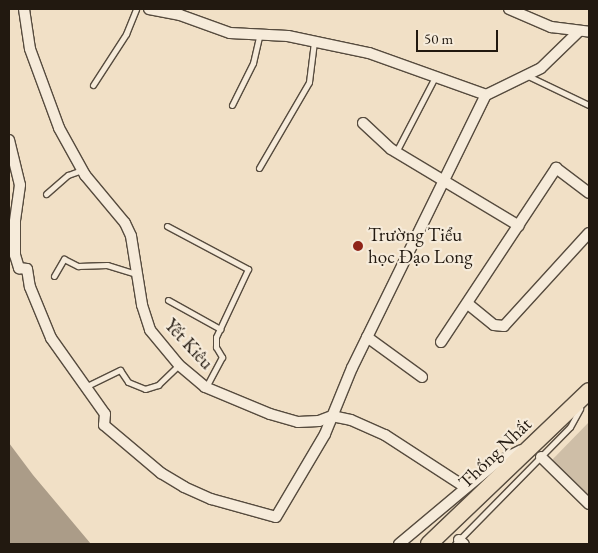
<!DOCTYPE html>
<html>
<head>
<meta charset="utf-8">
<style>
  body { margin:0 }
  #map { position:relative; width:598px; height:553px; overflow:hidden; background:#f1e0c6; font-family:"EB Garamond",serif }
  div>[style] { position:absolute }
  [style*='--x'] { left:calc(var(--x)*1px); top:calc(var(--y)*1px); width:calc(var(--w)*1px); rotate:calc(var(--a)*1deg) }
  .green>* { inset:0; background:#cebea7 }
  .water>* { inset:0; background:#ab9c88 }
  .roads { filter:drop-shadow(1px 0 #564b3e) drop-shadow(-1px 0 #564b3e) drop-shadow(0 1px #564b3e) drop-shadow(0 -1px #564b3e) }
  .lane>* { height:5px; margin:-2.5px; padding:0 2.5px; transform-origin:2.5px; border-radius:2.5px; background:#f6ebda }
  .street>* { height:10px; margin:-5px; padding:0 5px; transform-origin:5px; border-radius:5px; background:#f6ebda }
  .primary>* { height:16px; margin:-8px; padding:0 8px; transform-origin:8px; border-radius:8px; background:#f1e0c6 }
  .dots>* { width:14px; height:14px; translate:-50% -50%; box-sizing:border-box; border:2px solid #f6ebda; border-radius:50% }
  span { translate:-50% -50%; white-space:nowrap; text-align:center; line-height:1.15; -webkit-text-stroke:4.5px #f6ebda; paint-order:stroke }
  .poi-label { font-size:19px; color:#221910 }
  .left { translate:0 -50%; text-align:left }
  .street-label { font-size:19px; color:#221910 }
  .frame { position:absolute; inset:0; border:10px solid #221910; pointer-events:none }
  .scale { position:absolute; left:416px; top:30px; width:82px; height:22px; box-sizing:border-box; border:2px solid #221910; border-top:0; padding-left:6px; font-size:15px; line-height:18px; white-space:nowrap; color:#221910; -webkit-text-stroke:4px #f6ebda; paint-order:stroke }
</style>
</head>
<body>
<div id="map">
  <div class="green">
    <i style="clip-path:polygon(589px 422px,589px 495px,551px 461px)"></i>
  </div>
  <div class="water">
    <i style="clip-path:polygon(9px 443px,33px 475px,91px 544px,9px 544px)"></i>
  </div>
  <div class="roads">
    <div class="lane">
      <i style="--x:526;--y:75;--w:70;--a:25.5"></i>
      <i style="--x:93;--y:85;--w:61;--a:-57.1"></i>
      <i style="--x:126;--y:34;--w:27;--a:-68"></i>
      <i style="--x:232;--y:105;--w:47;--a:-63.4"></i>
      <i style="--x:253;--y:63;--w:28;--a:-77"></i>
      <i style="--x:396;--y:152;--w:85;--a:-62.5"></i>
      <i style="--x:259;--y:168;--w:99;--a:-59.8"></i>
      <i style="--x:309;--y:82;--w:40;--a:-82.9"></i>
      <i style="--x:46;--y:194;--w:29;--a:-41"></i>
      <i style="--x:68;--y:175;--w:15;--a:-20"></i>
      <i style="--x:167;--y:226;--w:92;--a:28"></i>
      <i style="--x:248;--y:269;--w:75;--a:115.2"></i>
      <i style="--x:216;--y:337;--w:10;--a:90"></i>
      <i style="--x:216;--y:347;--w:12;--a:59"></i>
      <i style="--x:222;--y:357;--w:34;--a:118"></i>
      <i style="--x:54;--y:276;--w:20;--a:-60"></i>
      <i style="--x:64;--y:259;--w:16;--a:27"></i>
      <i style="--x:78;--y:266;--w:29;--a:-2"></i>
      <i style="--x:107;--y:265;--w:30;--a:17"></i>
      <i style="--x:168;--y:300;--w:60;--a:29.1"></i>
      <i style="--x:87;--y:386;--w:37;--a:-26"></i>
      <i style="--x:120;--y:370;--w:14;--a:56"></i>
      <i style="--x:128;--y:382;--w:18;--a:22"></i>
      <i style="--x:145;--y:389;--w:14;--a:-17"></i>
      <i style="--x:158;--y:385;--w:29;--a:-44"></i>
      <i style="--x:455;--y:544;--w:164;--a:-45.5"></i>
      <i style="--x:570;--y:427;--w:21;--a:-61"></i>
    </div>
    <div class="street">
      <i style="--x:24;--y:9;--w:40;--a:81.5"></i>
      <i style="--x:30;--y:49;--w:84;--a:69.8"></i>
      <i style="--x:59;--y:128;--w:54;--a:61"></i>
      <i style="--x:85;--y:175;--w:62;--a:50.2"></i>
      <i style="--x:125;--y:223;--w:14;--a:65"></i>
      <i style="--x:131;--y:236;--w:70;--a:80.9"></i>
      <i style="--x:142;--y:305;--w:26;--a:72"></i>
      <i style="--x:150;--y:330;--w:45;--a:50.4"></i>
      <i style="--x:179;--y:365;--w:34;--a:40"></i>
      <i style="--x:205;--y:387;--w:70;--a:22.6"></i>
      <i style="--x:270;--y:414;--w:29;--a:16"></i>
      <i style="--x:298;--y:422;--w:21;--a:-3"></i>
      <i style="--x:319;--y:421;--w:14;--a:-21"></i>
      <i style="--x:332;--y:416;--w:19;--a:12"></i>
      <i style="--x:351;--y:420;--w:37;--a:24"></i>
      <i style="--x:385;--y:435;--w:95;--a:33"></i>
      <i style="--x:149;--y:9;--w:32;--a:11"></i>
      <i style="--x:180;--y:15;--w:53;--a:19.8"></i>
      <i style="--x:230;--y:33;--w:58;--a:3"></i>
      <i style="--x:288;--y:36;--w:83;--a:11.9"></i>
      <i style="--x:369;--y:53;--w:124;--a:19.7"></i>
      <i style="--x:509;--y:9;--w:46;--a:23.2"></i>
      <i style="--x:551;--y:27;--w:38;--a:7"></i>
      <i style="--x:363;--y:123;--w:38;--a:43"></i>
      <i style="--x:391;--y:149;--w:149;--a:31"></i>
      <i style="--x:9;--y:140;--w:46;--a:76.3"></i>
      <i style="--x:20;--y:185;--w:37;--a:98"></i>
      <i style="--x:15;--y:222;--w:33;--a:90"></i>
      <i style="--x:15;--y:255;--w:14;--a:73"></i>
      <i style="--x:19;--y:268;--w:8;--a:7"></i>
      <i style="--x:27;--y:269;--w:18;--a:81"></i>
      <i style="--x:30;--y:287;--w:55;--a:67.6"></i>
      <i style="--x:51;--y:338;--w:93;--a:54.6"></i>
      <i style="--x:105;--y:414;--w:11;--a:95"></i>
      <i style="--x:104;--y:425;--w:75;--a:40.1"></i>
      <i style="--x:161;--y:473;--w:27;--a:31"></i>
      <i style="--x:184;--y:487;--w:30;--a:24"></i>
      <i style="--x:211;--y:499;--w:67;--a:15.5"></i>
      <i style="--x:276;--y:517;--w:96;--a:-59.4"></i>
      <i style="--x:325;--y:434;--w:71;--a:-67.8"></i>
      <i style="--x:352;--y:368;--w:304;--a:-63.9"></i>
      <i style="--x:486;--y:95;--w:61;--a:-26.1"></i>
      <i style="--x:541;--y:68;--w:53;--a:-44.2"></i>
      <i style="--x:468;--y:304;--w:33;--a:39"></i>
      <i style="--x:494;--y:325;--w:10;--a:6"></i>
      <i style="--x:504;--y:326;--w:126;--a:-47.6"></i>
      <i style="--x:367;--y:337;--w:68;--a:36"></i>
      <i style="--x:441;--y:342;--w:209;--a:-56.5"></i>
      <i style="--x:556;--y:168;--w:41;--a:37.1"></i>
      <i style="--x:541;--y:457;--w:67;--a:44.4"></i>
      <i style="--x:459;--y:540;--w:6;--a:39"></i>
      <i style="--x:399;--y:544;--w:126;--a:-39.9"></i>
      <i style="--x:496;--y:463;--w:28;--a:-27"></i>
    </div>
    <div class="primary">
      <i style="--x:429;--y:544;--w:221;--a:-43.7"></i>
    </div>
  </div>
  <div class="dots">
    <i style="left:358px;top:246px;background:#8f2418"></i>
  </div>
  <div class="poi-label">
    <span class="left" style="left:368px;top:246px">Trường Tiểu<br>học Đạo Long</span>
  </div>
  <div class="street-label">
    <span style="left:189px;top:344px;rotate:47deg">Yết Kiêu</span>
    <span style="left:495px;top:453px;rotate:-44deg">Thống Nhất</span>
  </div>
  <div class="frame"></div>
  <div class="scale">50 m</div>
</div>
</body>
</html>
